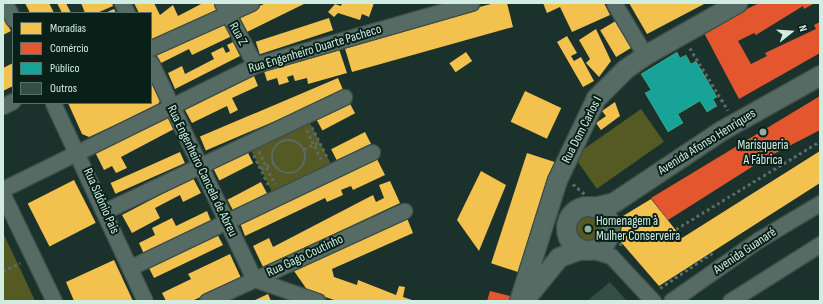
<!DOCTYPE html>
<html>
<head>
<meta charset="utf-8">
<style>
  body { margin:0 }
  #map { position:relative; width:823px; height:304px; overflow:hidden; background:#1a322b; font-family:"Sofia Sans Condensed",sans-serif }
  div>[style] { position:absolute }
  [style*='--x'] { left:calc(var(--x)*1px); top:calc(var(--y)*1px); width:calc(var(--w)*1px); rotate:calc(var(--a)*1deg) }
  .green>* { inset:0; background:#555924; transform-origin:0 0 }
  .round { border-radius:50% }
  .homes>* { inset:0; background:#f2c14e; transform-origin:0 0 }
  .shops>* { inset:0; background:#e4572e }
  .public>* { inset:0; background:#17a398 }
  .building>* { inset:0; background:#324e45 }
  .path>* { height:2.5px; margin-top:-1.25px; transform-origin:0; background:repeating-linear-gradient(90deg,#5a6b66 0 3px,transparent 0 6px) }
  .path>.ring { margin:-1.25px; padding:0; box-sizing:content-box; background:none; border:2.5px solid #5a6b66; border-radius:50% }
  .roads { filter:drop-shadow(1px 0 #3d4f49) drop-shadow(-1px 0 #3d4f49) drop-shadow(0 1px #3d4f49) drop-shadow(0 -1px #3d4f49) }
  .minor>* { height:15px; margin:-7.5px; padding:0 7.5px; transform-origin:7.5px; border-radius:7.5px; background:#566b64 }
  .tertiary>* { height:19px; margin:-9.5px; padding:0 9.5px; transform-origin:9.5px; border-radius:9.5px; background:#566b64 }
  .tertiary>.ring { margin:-9.5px; padding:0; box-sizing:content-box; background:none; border:19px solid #566b64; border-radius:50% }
  .dots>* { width:11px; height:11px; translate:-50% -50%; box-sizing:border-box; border:2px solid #082018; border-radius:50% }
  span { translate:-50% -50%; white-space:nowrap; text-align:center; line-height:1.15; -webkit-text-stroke:4px #082018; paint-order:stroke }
  .street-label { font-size:13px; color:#d1ede2 }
  .poi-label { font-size:13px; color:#d1ede2 }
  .left { translate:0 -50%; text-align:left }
  .frame { position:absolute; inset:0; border:4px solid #d1ede2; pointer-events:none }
  .legend { position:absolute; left:12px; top:12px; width:140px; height:92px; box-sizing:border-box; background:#082018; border:1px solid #587269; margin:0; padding:5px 7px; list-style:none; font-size:12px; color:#d1ede2 }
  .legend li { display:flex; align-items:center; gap:8px; height:20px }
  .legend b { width:20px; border:1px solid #587269 }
  .north { position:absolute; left:771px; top:12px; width:40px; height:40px; -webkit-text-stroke:3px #082018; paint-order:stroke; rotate:73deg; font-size:11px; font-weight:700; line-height:16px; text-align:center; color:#d1ede2 }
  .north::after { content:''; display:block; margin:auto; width:14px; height:18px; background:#d1ede2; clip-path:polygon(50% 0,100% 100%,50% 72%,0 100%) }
</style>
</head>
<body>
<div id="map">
  <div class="green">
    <i style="left:641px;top:109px;width:40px;height:82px;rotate:55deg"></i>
    <i style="left:308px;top:119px;width:51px;height:65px;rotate:63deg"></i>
    <i class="round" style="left:575px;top:215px;width:26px;height:26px"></i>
    <i style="clip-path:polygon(3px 233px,18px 264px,35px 301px,3px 301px)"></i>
  </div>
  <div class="homes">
    <i style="clip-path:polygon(25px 3px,49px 3px,54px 13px,30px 13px)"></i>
    <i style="clip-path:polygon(57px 3px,66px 3px,71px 13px,62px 13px)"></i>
    <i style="clip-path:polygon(81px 3px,112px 3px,113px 6px,97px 13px,85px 13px)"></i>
    <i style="clip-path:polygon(134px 3px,154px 3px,160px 15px,173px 5px,178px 16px,203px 3px,215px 3px,218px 9px,151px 43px,151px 13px,139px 13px)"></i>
    <i style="clip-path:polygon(266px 3px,306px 3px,247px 32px,239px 16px)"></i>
    <i style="clip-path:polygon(342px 3px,374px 3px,369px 17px,362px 14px,360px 20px,338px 13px,334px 17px,328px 12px,335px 4px,341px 6px)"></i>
    <i style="clip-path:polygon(495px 3px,507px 3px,513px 27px,352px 72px,343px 42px)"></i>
    <i style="clip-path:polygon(543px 3px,604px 3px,610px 15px,572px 32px,560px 7px,547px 13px)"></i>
    <i style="clip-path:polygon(629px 3px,706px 3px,647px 34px)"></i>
    <i style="clip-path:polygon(3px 6px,11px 22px,7px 24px,11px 31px,3px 35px)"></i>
    <i style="clip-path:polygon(114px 9px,116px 13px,105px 13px)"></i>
    <i style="left:329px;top:18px;width:13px;height:77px;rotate:72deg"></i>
    <i style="left:619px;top:19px;width:31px;height:22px;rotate:59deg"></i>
    <i style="clip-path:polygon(225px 20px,232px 36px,192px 55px,189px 49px,161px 63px,156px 54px)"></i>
    <i style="clip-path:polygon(596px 29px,611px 61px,599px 77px,586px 63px,590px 59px,579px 40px)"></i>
    <i style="clip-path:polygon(567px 36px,577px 53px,571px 56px,574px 61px,581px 57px,594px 81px,583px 87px,557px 42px)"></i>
    <i style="clip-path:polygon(233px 42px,240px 56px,175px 89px,168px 73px,182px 66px,185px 74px,214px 59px,211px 53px,223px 47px,226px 53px,230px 51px,227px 45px)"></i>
    <i style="clip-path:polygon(339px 49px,347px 73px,308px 84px,307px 78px,295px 81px,293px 75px,287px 77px,289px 82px,279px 85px,277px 78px,267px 81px,264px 71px)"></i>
    <i style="left:466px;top:52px;width:11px;height:20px;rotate:56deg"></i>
    <i style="clip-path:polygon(evenodd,677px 52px,680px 58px,686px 55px,691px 64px,696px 61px,717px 97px,713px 99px,717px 106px,707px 112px,700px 101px,678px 114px,683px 123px,668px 132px,645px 93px,651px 90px,641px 74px,677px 52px,684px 77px,692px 89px,680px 96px,677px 92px,668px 97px,664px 89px,684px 77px)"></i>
    <i style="clip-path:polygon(13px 63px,13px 86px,3px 91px,3px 68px)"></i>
    <i style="clip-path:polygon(254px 76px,258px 86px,232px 98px,238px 110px,230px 114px,227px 106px,192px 123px,185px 110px)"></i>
    <i style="left:338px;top:78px;width:15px;height:150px;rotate:67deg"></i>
    <i style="clip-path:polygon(151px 79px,161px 98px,158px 105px,89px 137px,82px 134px,68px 103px,151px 103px)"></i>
    <i style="left:525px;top:91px;width:40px;height:34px;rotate:25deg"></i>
    <i style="left:348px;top:100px;width:15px;height:37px;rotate:62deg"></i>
    <i style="clip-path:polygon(615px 102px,620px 116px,601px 130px,596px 123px,606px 116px,602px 111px)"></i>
    <i style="clip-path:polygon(166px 114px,174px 129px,121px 157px,127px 168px,116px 173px,112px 166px,104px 170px,95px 152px)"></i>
    <i style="left:365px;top:132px;width:16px;height:38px;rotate:63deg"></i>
    <i style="left:246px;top:149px;width:16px;height:38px;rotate:63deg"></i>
    <i style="clip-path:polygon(820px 151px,820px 183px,659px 286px,620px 241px,623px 216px,651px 199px,682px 238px)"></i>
    <i style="left:180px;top:152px;width:12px;height:76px;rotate:66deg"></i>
    <i style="left:527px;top:153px;width:29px;height:116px;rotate:18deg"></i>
    <i style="clip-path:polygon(377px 159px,385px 175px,353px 190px,351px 186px,341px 190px,343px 195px,327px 202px,325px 198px,245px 236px,240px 223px)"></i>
    <i style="clip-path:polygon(481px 171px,506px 185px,479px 251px,457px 220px)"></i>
    <i style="clip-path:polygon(193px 178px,201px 193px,183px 202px,180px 195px,155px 208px,160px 218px,132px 233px,122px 215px)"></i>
    <i style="left:74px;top:180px;width:48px;height:52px;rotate:63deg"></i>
    <i style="clip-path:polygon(390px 181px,400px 203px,263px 267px,253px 246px,269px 238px,273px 247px,373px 195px,376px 202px,384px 198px,379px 185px)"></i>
    <i style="left:261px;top:182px;width:15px;height:38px;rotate:62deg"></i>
    <i style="clip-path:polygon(207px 211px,211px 221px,144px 254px,139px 243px,155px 235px,152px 228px,172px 218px,176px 226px)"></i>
    <i style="clip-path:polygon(407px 218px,413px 233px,332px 269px,334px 277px,357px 285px,358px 280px,396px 295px,399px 286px,405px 287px,403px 297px,415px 301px,337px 301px,308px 291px,294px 271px)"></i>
    <i style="clip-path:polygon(216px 232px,223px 245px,154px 278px,149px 268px)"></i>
    <i style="clip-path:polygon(230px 254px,241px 278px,192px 301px,166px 301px,162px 293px,191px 279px,188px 274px)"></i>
    <i style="clip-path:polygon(114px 260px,133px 301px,74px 301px,66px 282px)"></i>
    <i style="clip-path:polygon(268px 294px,271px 301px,253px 301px)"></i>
  </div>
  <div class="shops">
    <i style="clip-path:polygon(759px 3px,815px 3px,804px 9px,803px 6px,756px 35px,754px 33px,738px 41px,751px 64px,767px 56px,765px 53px,816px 29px,814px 25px,820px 22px,820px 53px,739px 99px,703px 31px)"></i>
    <i style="clip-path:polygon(820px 96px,820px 130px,766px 158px,668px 220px,651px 198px)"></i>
    <i style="clip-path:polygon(490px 291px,514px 297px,512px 301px,487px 301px)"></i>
  </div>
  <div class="public">
    <i style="clip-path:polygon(677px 52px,680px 58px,686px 55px,691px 64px,696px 61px,717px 97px,713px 99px,717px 106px,707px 112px,700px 101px,678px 114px,683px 123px,668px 132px,645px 93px,651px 90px,641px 74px)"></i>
  </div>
  <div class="building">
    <i style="clip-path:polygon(610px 282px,627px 301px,587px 301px)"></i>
  </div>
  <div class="path">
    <i style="--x:690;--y:48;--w:73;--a:58.5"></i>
    <i style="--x:312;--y:127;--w:36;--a:63"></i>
    <i style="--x:307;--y:130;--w:34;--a:64"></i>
    <i class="ring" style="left:272px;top:140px;width:31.5px;height:31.5px"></i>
    <i style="--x:304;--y:149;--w:17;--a:-25"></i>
    <i style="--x:259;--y:151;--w:37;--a:64"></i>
    <i style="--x:254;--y:155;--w:34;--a:64"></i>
    <i style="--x:261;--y:169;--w:13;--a:-27"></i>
    <i style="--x:573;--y:184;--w:16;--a:40"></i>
    <i style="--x:621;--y:216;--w:21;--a:98"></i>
    <i style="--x:618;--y:237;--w:11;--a:68"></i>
    <i style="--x:676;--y:229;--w:169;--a:-31.4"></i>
    <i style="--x:3;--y:271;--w:19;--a:-25"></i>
    <i style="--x:660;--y:288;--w:63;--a:-33.9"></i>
  </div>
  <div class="roads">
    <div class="minor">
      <i style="--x:5;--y:3;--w:18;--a:63"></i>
      <i style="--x:122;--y:3;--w:11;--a:63"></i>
      <i style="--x:222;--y:3;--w:70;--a:62"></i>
      <i style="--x:614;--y:3;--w:61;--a:59.2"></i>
      <i style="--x:151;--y:48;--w:110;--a:-24.2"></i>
      <i style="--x:151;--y:63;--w:239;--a:64.5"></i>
      <i style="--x:254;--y:279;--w:67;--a:19.2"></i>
      <i style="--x:53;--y:103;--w:218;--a:65.1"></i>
      <i style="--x:3;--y:106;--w:11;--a:-27"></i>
      <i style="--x:3;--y:189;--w:281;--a:-26.2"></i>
      <i style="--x:255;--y:65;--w:225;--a:-16"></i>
      <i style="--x:3;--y:195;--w:118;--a:64.3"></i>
      <i style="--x:105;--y:211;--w:265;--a:-25.5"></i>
      <i style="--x:590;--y:250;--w:22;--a:16"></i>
      <i style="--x:611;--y:256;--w:62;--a:47"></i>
      <i style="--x:131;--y:267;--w:267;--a:-25.5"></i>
      <i style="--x:207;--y:301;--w:217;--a:-24.6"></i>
      <i style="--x:671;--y:301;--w:106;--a:-35"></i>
      <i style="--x:758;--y:240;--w:72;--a:-30.8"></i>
      <i style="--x:730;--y:301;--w:107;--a:-32.3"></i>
    </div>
    <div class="tertiary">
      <i class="ring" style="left:566px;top:206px;width:25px;height:25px"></i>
      <i style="--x:594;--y:207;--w:21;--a:-14"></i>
      <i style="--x:614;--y:202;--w:130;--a:-33.7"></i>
      <i style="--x:722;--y:130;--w:112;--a:-29.3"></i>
      <i style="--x:528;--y:295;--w:49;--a:-50.8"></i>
      <i style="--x:559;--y:257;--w:23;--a:-20"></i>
      <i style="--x:519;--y:301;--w:127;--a:-72.6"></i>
      <i style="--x:557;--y:180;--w:91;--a:-64.6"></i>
      <i style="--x:596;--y:98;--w:41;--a:-45"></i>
      <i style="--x:625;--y:69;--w:24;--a:-35"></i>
      <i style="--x:645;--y:55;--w:106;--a:-29.5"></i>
    </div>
  </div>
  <div class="dots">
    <i style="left:763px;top:132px;background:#91aca2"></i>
    <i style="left:588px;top:229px;background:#91aca2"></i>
  </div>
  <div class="street-label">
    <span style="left:238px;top:34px;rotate:61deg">Rua Z</span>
    <span style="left:315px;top:49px;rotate:-17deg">Rua Engenheiro Duarte Pacheco</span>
    <span style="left:582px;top:130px;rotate:-63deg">Rua Dom Carlos I</span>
    <span style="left:707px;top:142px;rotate:-32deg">Avenida Afonso Henriques</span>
    <span style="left:202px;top:171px;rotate:64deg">Rua Engenheiro Cancela de Abreu</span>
    <span style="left:101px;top:201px;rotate:66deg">Rua Sidónio Pais</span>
    <span style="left:745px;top:251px;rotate:-34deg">Avenida Guanaré</span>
    <span style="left:305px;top:256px;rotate:-25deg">Rua Gago Coutinho</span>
  </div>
  <div class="poi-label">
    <span style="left:763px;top:153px">Marisqueria<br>A Fábrica</span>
    <span class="left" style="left:596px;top:229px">Homenagem à<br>Mulher Conserveira</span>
  </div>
  <div class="frame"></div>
  <ul class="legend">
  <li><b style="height:11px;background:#f2c14e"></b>Moradias</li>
  <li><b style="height:11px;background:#e4572e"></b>Comércio</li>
  <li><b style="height:11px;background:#17a398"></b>Público</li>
  <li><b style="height:11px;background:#324e45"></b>Outros</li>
  </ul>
  <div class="north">N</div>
</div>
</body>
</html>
